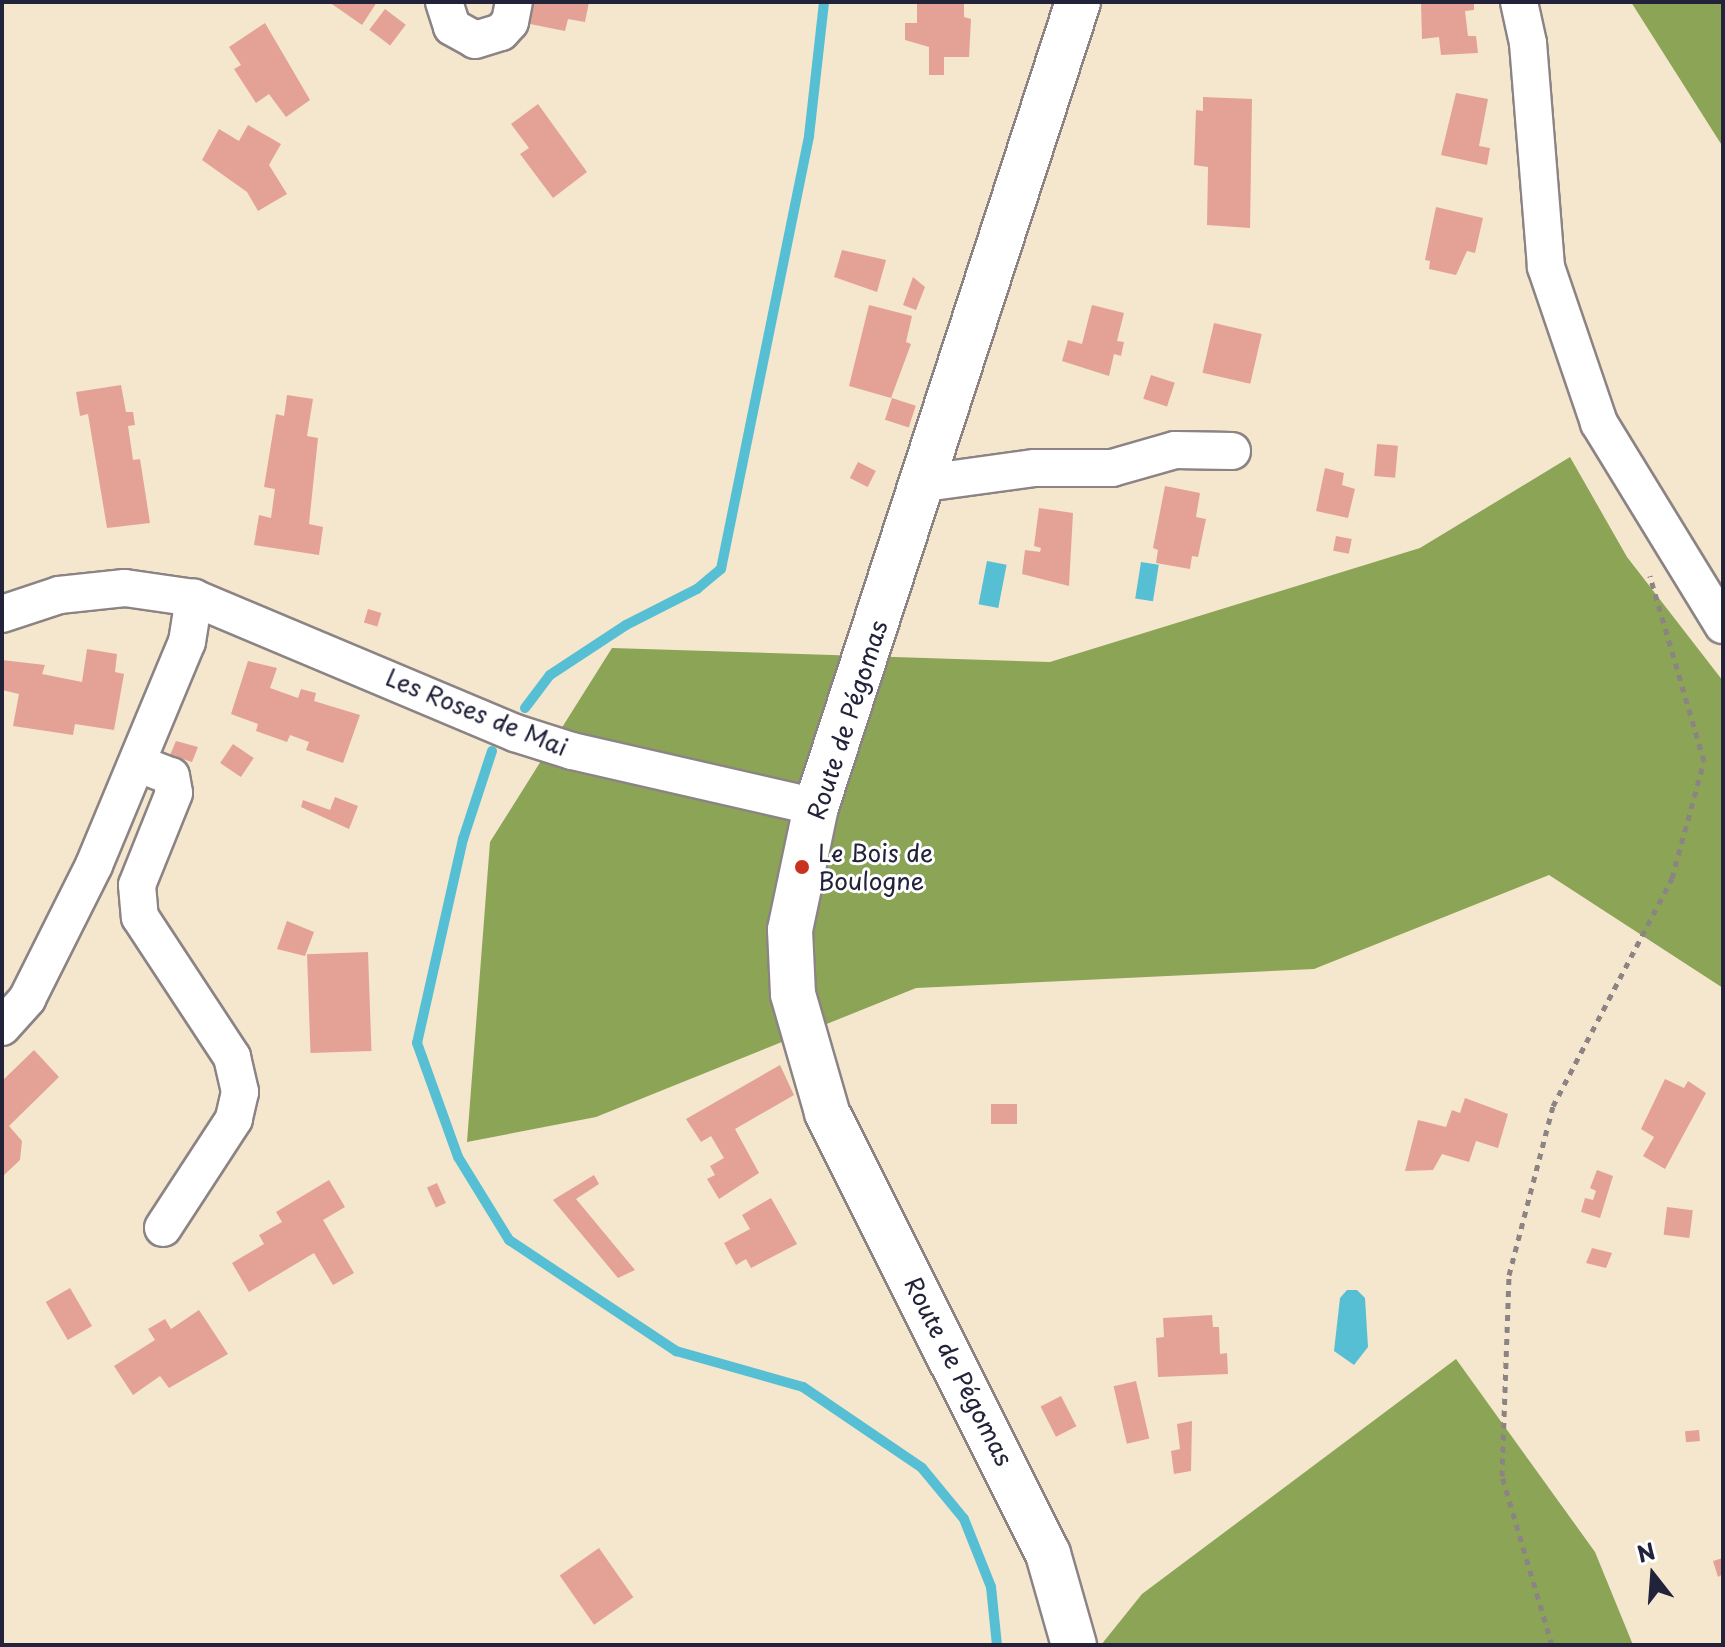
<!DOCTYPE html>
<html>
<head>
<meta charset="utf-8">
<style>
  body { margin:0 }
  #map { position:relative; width:1725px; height:1647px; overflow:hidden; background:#f5e6ce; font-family:"Playpen Sans",sans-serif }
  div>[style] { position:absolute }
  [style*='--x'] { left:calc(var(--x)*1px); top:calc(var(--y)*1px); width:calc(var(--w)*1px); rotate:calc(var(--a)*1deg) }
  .forest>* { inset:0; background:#8ba455 }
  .water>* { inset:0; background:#57bfd4; transform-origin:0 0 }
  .stream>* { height:10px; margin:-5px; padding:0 5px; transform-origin:5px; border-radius:5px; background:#57bfd4 }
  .building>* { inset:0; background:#e4a296; transform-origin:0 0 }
  .path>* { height:5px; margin-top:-2.5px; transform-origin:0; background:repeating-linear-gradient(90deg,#8c8484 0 6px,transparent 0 12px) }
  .roads { filter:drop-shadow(2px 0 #8c8484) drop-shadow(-2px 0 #8c8484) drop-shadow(0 2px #8c8484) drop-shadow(0 -2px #8c8484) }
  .minor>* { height:36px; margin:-18px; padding:0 18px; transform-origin:18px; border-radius:18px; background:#fff }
  .major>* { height:44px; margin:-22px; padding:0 22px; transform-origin:22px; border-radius:22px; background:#fff }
  .dots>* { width:22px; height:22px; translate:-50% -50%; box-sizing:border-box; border:4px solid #fff; border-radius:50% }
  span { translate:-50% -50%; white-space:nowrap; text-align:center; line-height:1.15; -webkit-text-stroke:6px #fff; paint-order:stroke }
  .street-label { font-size:24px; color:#22223b }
  .poi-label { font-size:24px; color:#22223b }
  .left { translate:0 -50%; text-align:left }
  .frame { position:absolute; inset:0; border:4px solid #22223b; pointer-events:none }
  .north { position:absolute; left:1613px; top:1535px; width:80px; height:80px; -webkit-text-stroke:6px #fff; paint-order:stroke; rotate:343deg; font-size:22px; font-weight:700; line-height:32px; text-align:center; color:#22223b }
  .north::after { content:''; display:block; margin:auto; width:28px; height:36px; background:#22223b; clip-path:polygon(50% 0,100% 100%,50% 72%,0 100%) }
</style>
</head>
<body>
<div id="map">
  <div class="forest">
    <i style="clip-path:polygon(1631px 2px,1723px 2px,1723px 147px)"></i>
    <i style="clip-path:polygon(1570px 457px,1627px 557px,1723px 681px,1723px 988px,1549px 875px,1314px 969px,916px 988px,596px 1117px,467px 1142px,490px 842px,612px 648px,1050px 662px,1420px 548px)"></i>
    <i style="clip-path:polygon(1456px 1359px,1595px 1552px,1633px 1645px,1101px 1645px,1142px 1594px)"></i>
  </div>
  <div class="water">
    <i style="left:987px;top:561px;width:20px;height:44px;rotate:11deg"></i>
    <i style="left:1141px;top:562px;width:18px;height:37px;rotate:9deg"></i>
    <i style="clip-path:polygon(1347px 1290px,1357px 1290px,1365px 1298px,1368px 1347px,1354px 1365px,1334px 1351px,1340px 1298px)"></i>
  </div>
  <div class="stream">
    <i style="--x:525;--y:708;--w:41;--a:-52.9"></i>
    <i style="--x:550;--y:675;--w:91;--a:-33.3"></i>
    <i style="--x:626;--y:625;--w:80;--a:-26.9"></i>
    <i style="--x:697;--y:589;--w:31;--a:-40"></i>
    <i style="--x:721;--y:569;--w:442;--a:-78.5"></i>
    <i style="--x:809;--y:136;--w:135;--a:-83.6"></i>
    <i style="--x:492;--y:751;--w:93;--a:108.2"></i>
    <i style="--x:463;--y:839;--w:209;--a:102.7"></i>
    <i style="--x:417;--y:1043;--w:121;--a:70.2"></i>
    <i style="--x:458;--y:1157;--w:97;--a:58.4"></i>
    <i style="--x:509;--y:1240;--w:201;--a:33.6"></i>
    <i style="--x:676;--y:1351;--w:132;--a:15.8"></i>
    <i style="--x:803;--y:1387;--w:144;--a:34.2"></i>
    <i style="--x:922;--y:1468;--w:66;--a:50.5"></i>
    <i style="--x:964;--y:1519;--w:73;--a:68.3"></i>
    <i style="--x:991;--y:1587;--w:58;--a:84.1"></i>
  </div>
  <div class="building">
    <i style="clip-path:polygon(329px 2px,377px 2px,362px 25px)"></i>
    <i style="clip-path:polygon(534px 2px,589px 2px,585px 22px,568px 19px,565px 31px,530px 24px)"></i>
    <i style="clip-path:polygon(917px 2px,964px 2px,964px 17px,971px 19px,969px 57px,944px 57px,944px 75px,929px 75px,929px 47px,905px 40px,905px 23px,917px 23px)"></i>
    <i style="clip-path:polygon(1421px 2px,1474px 2px,1474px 10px,1465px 11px,1468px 36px,1476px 36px,1478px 53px,1441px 55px,1439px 37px,1422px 39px)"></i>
    <i style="left:385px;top:9px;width:26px;height:26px;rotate:37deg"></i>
    <i style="clip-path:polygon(265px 23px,310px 100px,286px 117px,269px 94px,256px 103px,234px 69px,241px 65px,229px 47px)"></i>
    <i style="clip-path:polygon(1456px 93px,1488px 99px,1479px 146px,1490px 148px,1487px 165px,1441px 155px)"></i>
    <i style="clip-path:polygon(1203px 97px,1252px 99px,1250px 228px,1207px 225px,1208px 167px,1194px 165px,1196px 110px,1203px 111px)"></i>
    <i style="clip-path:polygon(538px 104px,587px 172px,553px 198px,520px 154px,529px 148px,511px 124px)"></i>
    <i style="clip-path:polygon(248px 125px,281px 144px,269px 165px,287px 194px,258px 211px,247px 192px,202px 160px,219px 129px,239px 141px)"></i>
    <i style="clip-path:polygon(1436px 207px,1483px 218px,1475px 253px,1467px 251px,1456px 275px,1429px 269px,1430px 261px,1425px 260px)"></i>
    <i style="clip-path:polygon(842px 250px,886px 260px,877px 292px,834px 277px)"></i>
    <i style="clip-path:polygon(913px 277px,925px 287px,916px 310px,903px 305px)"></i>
    <i style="clip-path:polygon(869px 305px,912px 316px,906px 342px,911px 344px,891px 398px,849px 386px)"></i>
    <i style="clip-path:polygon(1092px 305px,1124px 313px,1117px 341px,1124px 342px,1121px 356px,1114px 354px,1109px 376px,1062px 361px,1068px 340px,1082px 344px)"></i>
    <i style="left:1214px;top:323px;width:49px;height:51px;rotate:13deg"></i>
    <i style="left:1151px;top:375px;width:25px;height:25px;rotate:18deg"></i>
    <i style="clip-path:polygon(121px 385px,126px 412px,133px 412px,135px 425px,128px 426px,133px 460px,140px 459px,150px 523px,107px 528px,88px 414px,80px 416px,76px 392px)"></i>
    <i style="clip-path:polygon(287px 395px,313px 399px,307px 436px,318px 438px,309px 524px,323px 527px,319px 555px,254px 545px,259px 515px,271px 518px,275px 489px,264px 487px,276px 414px,284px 416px)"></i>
    <i style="left:892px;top:398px;width:25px;height:23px;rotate:18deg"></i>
    <i style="left:1377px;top:444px;width:21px;height:32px;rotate:5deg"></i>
    <i style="left:858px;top:462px;width:20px;height:18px;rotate:27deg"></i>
    <i style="clip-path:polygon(1325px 468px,1344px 473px,1342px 485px,1355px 489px,1348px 518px,1316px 511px)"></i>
    <i style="clip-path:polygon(1165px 486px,1200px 493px,1196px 517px,1206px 519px,1198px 557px,1192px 556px,1190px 569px,1156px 563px,1158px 550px,1153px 548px)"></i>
    <i style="clip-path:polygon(1039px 508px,1073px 513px,1069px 586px,1022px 574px,1025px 550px,1040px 552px,1041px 548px,1034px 546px)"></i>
    <i style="left:1336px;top:536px;width:16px;height:15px;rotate:11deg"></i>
    <i style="left:368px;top:609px;width:14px;height:14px;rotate:17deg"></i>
    <i style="clip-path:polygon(87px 649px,117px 654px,115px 672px,124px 674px,114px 730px,75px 724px,73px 735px,13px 726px,19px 694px,2px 690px,2px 660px,45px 665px,42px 674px,82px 682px)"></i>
    <i style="clip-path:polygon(248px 661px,277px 668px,270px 688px,298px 698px,301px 689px,316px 693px,314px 701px,360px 715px,343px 763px,306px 750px,309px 742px,290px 735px,287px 742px,256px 731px,258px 724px,231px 714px)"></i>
    <i style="clip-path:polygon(176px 741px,198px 747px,192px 762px,170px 755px)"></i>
    <i style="left:233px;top:744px;width:25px;height:23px;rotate:34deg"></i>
    <i style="clip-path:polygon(335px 797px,358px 806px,349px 829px,301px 807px,303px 800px,330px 810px)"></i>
    <i style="clip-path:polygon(287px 921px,314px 932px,305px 956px,277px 949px)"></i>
    <i style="left:368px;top:952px;width:99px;height:61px;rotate:88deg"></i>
    <i style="clip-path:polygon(34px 1050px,59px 1077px,9px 1126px,22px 1141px,20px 1160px,2px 1177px,2px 1081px)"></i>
    <i style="clip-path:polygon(780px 1065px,794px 1095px,735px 1129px,759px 1173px,719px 1199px,707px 1179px,715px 1175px,710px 1166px,724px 1158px,711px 1136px,701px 1142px,686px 1119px)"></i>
    <i style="clip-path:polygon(1665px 1079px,1684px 1088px,1688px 1081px,1706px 1093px,1665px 1169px,1643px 1156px,1654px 1137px,1641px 1129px)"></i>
    <i style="clip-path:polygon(1465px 1098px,1508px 1114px,1498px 1148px,1476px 1141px,1469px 1162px,1442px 1154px,1433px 1170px,1405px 1171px,1418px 1120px,1446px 1127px,1452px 1110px,1460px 1113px)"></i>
    <i style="left:1017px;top:1104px;width:20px;height:26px;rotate:90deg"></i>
    <i style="clip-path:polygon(1597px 1170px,1613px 1176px,1600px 1218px,1581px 1212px,1585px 1198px,1593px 1200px,1596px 1191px,1590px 1188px)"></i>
    <i style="clip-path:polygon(594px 1175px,599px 1184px,576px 1199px,635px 1270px,618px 1278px,553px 1200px)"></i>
    <i style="clip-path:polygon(329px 1180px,345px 1207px,323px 1220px,354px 1273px,333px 1285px,314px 1253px,249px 1292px,232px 1263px,264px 1244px,259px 1235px,282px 1222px,276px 1212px)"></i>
    <i style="left:437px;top:1183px;width:22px;height:11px;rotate:66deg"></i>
    <i style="clip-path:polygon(771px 1198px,797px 1244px,751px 1268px,746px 1259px,736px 1265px,724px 1243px,750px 1229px,742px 1215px)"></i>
    <i style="left:1667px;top:1207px;width:26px;height:28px;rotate:7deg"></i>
    <i style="clip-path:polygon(1592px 1248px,1612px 1253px,1606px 1268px,1586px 1263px)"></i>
    <i style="left:70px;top:1288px;width:44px;height:28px;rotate:60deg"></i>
    <i style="clip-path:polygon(199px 1310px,228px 1354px,169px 1388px,160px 1376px,133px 1395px,114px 1366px,155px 1340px,148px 1329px,165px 1319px,171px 1329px)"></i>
    <i style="clip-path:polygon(1212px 1315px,1213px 1327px,1219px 1327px,1220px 1354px,1227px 1353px,1228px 1374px,1158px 1377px,1156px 1338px,1164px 1337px,1163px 1318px)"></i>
    <i style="left:1136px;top:1381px;width:59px;height:23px;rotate:77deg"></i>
    <i style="left:1061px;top:1396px;width:34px;height:23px;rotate:63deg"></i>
    <i style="clip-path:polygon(1192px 1421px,1191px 1471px,1174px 1474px,1171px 1451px,1180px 1449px,1177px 1424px)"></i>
    <i style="left:1699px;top:1430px;width:11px;height:14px;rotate:85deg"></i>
    <i style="left:599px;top:1548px;width:60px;height:48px;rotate:55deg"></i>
    <i style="clip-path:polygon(1723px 1558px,1723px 1574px,1718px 1577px,1713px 1561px)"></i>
  </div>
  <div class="path">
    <i style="--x:1552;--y:1645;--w:176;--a:-106.5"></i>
    <i style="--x:1502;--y:1476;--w:201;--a:-88"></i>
    <i style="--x:1509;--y:1275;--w:175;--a:-75.4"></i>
    <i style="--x:1553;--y:1106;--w:257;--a:-62.4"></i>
    <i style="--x:1672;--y:878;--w:121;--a:-74.7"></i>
    <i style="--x:1704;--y:761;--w:193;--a:-106.3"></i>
  </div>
  <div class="roads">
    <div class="minor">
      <i style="--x:444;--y:2;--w:26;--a:72"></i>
      <i style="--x:452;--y:27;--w:26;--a:29"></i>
      <i style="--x:475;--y:40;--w:27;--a:-17"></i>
      <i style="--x:501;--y:32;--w:13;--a:-48"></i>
      <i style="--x:510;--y:22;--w:20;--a:-79"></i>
      <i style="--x:1519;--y:2;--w:42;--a:77.6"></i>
      <i style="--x:1528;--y:43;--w:225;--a:85.4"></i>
      <i style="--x:1546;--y:267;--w:165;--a:71.2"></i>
      <i style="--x:1599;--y:423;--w:237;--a:58.5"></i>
      <i style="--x:925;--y:483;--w:111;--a:-7.8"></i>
      <i style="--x:1035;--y:468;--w:77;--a:0"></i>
      <i style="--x:1112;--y:468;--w:66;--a:-15.9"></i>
      <i style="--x:1175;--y:450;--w:57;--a:1"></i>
      <i style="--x:2;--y:614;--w:60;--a:-18.4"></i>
      <i style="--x:59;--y:595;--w:66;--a:-6.1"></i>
      <i style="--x:125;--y:588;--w:70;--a:8.2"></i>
      <i style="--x:194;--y:598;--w:348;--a:22.8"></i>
      <i style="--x:515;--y:733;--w:60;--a:17.5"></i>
      <i style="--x:572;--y:751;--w:250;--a:12.9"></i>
      <i style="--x:139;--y:764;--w:34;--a:21"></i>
      <i style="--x:171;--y:776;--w:17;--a:80"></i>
      <i style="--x:174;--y:793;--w:99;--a:111.9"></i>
      <i style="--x:137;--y:885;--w:32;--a:85"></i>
      <i style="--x:140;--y:917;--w:168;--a:56.7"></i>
      <i style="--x:232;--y:1057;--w:36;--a:77"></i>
      <i style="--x:240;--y:1092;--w:28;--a:103"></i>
      <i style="--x:234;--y:1119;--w:130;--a:123.1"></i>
      <i style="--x:2;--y:1027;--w:38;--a:-48"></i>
      <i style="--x:27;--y:999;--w:150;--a:-63.4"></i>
      <i style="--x:94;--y:865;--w:242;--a:-67.4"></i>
      <i style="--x:187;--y:642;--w:45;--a:-81"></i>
    </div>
    <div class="major">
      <i style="--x:1074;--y:1645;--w:95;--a:-105.9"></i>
      <i style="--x:1048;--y:1554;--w:494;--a:-116.6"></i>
      <i style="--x:827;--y:1112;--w:123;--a:-106.1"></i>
      <i style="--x:793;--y:994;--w:64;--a:-92.7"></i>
      <i style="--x:790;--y:930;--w:126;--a:-78.1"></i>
      <i style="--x:816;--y:807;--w:847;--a:-71.97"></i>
    </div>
  </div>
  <div class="dots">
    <i style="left:802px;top:867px;background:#c8321e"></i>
  </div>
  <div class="street-label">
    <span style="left:477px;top:712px;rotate:22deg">Les Roses de Mai</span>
    <span style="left:847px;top:720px;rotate:-72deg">Route de Pégomas</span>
    <span style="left:959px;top:1371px;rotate:63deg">Route de Pégomas</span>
  </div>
  <div class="poi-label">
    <span class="left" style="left:818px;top:867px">Le Bois de<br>Boulogne</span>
  </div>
  <div class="frame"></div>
  <div class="north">N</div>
</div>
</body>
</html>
